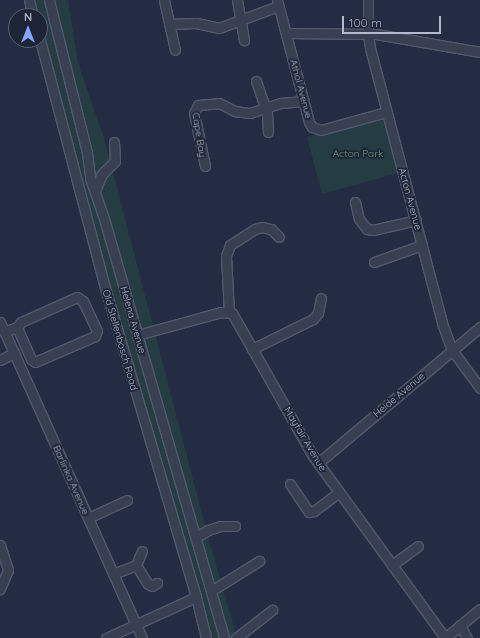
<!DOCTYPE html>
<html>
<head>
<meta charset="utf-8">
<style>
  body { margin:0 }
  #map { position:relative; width:480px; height:638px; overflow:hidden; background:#232c42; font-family:Quicksand,sans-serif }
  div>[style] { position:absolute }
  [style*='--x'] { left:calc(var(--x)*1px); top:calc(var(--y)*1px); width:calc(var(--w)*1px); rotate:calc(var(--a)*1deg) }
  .green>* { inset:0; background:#253c43 }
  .roads { filter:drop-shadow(1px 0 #525a6c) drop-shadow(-1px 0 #525a6c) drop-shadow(0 1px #525a6c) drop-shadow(0 -1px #525a6c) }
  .minor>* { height:9px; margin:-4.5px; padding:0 4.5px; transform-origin:4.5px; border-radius:4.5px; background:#373f51 }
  span { translate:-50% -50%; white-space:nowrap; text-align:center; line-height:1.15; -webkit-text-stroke:3.5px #1c2436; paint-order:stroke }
  .street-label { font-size:10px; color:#b3bacc }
  .park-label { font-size:10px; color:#689f7b }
  .north { position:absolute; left:8px; top:8px; width:40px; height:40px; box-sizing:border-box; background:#1c2436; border:1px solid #586072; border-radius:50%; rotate:0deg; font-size:11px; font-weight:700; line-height:16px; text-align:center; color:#b3bacc }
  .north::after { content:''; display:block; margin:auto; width:14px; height:18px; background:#85a7ff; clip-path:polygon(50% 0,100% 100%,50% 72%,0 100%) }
  .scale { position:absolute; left:342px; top:16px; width:99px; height:18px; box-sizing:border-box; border:2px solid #b3bacc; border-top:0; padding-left:5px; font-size:12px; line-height:14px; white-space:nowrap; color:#b3bacc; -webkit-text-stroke:3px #1c2436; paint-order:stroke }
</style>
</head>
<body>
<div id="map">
  <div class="green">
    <i style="clip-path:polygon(33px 0,68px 0,78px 63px,104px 138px,207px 533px,237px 638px,210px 638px,107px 280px,59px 103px,40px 27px,40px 16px,37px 16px)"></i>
    <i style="clip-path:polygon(377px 119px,382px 120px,385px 123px,398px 173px,322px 194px,307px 137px)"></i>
  </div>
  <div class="roads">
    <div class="minor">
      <i style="--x:29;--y:0;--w:16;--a:76"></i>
      <i style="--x:49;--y:0;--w:157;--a:76"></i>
      <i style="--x:87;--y:152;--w:26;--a:83"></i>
      <i style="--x:90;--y:178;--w:39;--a:71"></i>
      <i style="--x:103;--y:215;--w:440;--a:74"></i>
      <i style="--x:164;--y:0;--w:51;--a:77.6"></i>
      <i style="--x:237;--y:0;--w:41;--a:80.1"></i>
      <i style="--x:277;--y:0;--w:126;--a:75.3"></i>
      <i style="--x:309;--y:122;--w:6;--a:59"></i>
      <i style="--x:312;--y:127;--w:9;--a:18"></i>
      <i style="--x:321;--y:130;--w:67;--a:-15.5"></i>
      <i style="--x:368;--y:0;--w:34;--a:90"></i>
      <i style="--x:368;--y:34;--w:14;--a:82"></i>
      <i style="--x:370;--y:48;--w:284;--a:75.3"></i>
      <i style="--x:442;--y:323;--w:29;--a:70"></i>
      <i style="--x:452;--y:350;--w:47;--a:53.6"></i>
      <i style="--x:169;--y:24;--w:27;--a:-2"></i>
      <i style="--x:196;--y:23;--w:24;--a:12"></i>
      <i style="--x:219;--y:28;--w:63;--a:-20.4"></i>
      <i style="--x:286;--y:33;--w:90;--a:0.6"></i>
      <i style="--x:376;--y:34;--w:106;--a:9.8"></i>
      <i style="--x:40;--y:40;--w:260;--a:75.3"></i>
      <i style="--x:106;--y:291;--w:319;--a:73.6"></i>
      <i style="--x:196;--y:597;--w:42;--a:76.3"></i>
      <i style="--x:256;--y:81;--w:34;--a:71"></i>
      <i style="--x:267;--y:113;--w:19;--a:87"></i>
      <i style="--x:205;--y:166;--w:54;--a:-101.7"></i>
      <i style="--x:194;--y:113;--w:9;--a:-63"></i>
      <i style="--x:198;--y:105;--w:21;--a:-5"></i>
      <i style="--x:219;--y:103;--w:18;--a:27"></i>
      <i style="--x:235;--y:111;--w:15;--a:8"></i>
      <i style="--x:250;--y:113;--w:33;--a:-18"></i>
      <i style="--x:281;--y:103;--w:23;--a:-5"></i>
      <i style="--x:95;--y:191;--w:18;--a:-68"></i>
      <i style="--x:102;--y:174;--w:18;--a:-45"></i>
      <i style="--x:115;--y:161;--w:19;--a:-93"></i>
      <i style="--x:355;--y:202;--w:17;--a:77"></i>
      <i style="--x:359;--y:219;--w:13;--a:51"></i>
      <i style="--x:367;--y:229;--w:6;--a:9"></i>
      <i style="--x:373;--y:230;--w:44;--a:-13.1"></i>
      <i style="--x:374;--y:262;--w:51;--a:-19.5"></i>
      <i style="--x:229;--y:312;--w:56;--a:-93.1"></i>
      <i style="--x:226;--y:256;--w:12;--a:-70"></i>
      <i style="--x:230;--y:245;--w:30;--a:-33"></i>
      <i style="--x:255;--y:229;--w:7;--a:-16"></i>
      <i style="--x:262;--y:227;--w:9;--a:13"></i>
      <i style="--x:271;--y:229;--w:11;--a:45"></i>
      <i style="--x:0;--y:322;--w:346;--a:65.8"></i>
      <i style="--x:4;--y:332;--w:14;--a:-21"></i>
      <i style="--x:17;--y:327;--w:6;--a:-51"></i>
      <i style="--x:21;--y:322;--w:61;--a:-24.1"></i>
      <i style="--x:77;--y:297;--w:7;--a:34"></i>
      <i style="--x:83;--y:301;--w:33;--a:65"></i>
      <i style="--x:97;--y:331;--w:5;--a:112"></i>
      <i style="--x:95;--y:336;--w:65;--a:156.6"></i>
      <i style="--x:35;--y:362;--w:5;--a:-143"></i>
      <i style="--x:31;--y:359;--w:35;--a:-114"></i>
      <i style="--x:137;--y:335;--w:87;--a:-15.3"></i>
      <i style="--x:221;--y:312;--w:11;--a:5"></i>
      <i style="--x:232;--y:313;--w:164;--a:60.5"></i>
      <i style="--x:313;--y:456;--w:225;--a:54"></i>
      <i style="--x:252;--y:349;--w:68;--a:-26.2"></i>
      <i style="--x:313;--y:319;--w:8;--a:-50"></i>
      <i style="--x:318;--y:313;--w:15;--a:-79"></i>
      <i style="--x:0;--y:360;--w:16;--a:-27"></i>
      <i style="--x:318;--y:463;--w:212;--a:-40"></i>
      <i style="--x:290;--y:484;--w:34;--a:56"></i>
      <i style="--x:309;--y:512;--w:5;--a:-11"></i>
      <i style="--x:314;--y:511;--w:31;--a:-37"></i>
      <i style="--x:88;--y:518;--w:43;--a:-24.8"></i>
      <i style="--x:196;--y:537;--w:14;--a:-30"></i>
      <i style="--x:208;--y:530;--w:13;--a:-18"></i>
      <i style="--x:220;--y:526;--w:15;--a:0"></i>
      <i style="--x:0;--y:545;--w:26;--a:72"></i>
      <i style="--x:8;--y:570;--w:21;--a:113"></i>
      <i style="--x:136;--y:565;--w:22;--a:58"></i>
      <i style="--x:148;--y:584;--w:4;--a:27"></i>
      <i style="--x:152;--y:586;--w:6;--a:-31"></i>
      <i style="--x:392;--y:565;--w:32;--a:-36"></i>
      <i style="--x:113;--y:574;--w:25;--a:-21"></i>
      <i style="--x:136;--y:565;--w:15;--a:-67"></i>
      <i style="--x:211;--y:591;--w:57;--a:-32"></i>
      <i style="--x:460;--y:625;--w:15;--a:62"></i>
      <i style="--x:106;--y:638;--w:99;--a:-24.5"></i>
      <i style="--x:236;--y:638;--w:46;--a:-37.9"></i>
      <i style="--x:445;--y:638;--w:45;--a:-39.6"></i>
    </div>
  </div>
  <div class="street-label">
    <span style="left:301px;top:89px;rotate:75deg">Athol Avenue</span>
    <span style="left:199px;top:135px;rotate:81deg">Cape Bay</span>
    <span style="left:410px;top:199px;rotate:75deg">Acton Avenue</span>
    <span style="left:133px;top:320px;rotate:74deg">Helena Avenue</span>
    <span style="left:120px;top:340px;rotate:74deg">Old Stellenbosch Road</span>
    <span style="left:399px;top:395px;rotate:-40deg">Heide Avenue</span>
    <span style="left:305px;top:439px;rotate:59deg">Mayfair Avenue</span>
    <span style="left:71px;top:480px;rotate:66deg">Barlinka Avenue</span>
  </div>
  <div class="park-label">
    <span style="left:358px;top:154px">Acton Park</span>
  </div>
  <div class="north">N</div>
  <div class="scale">100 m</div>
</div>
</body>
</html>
